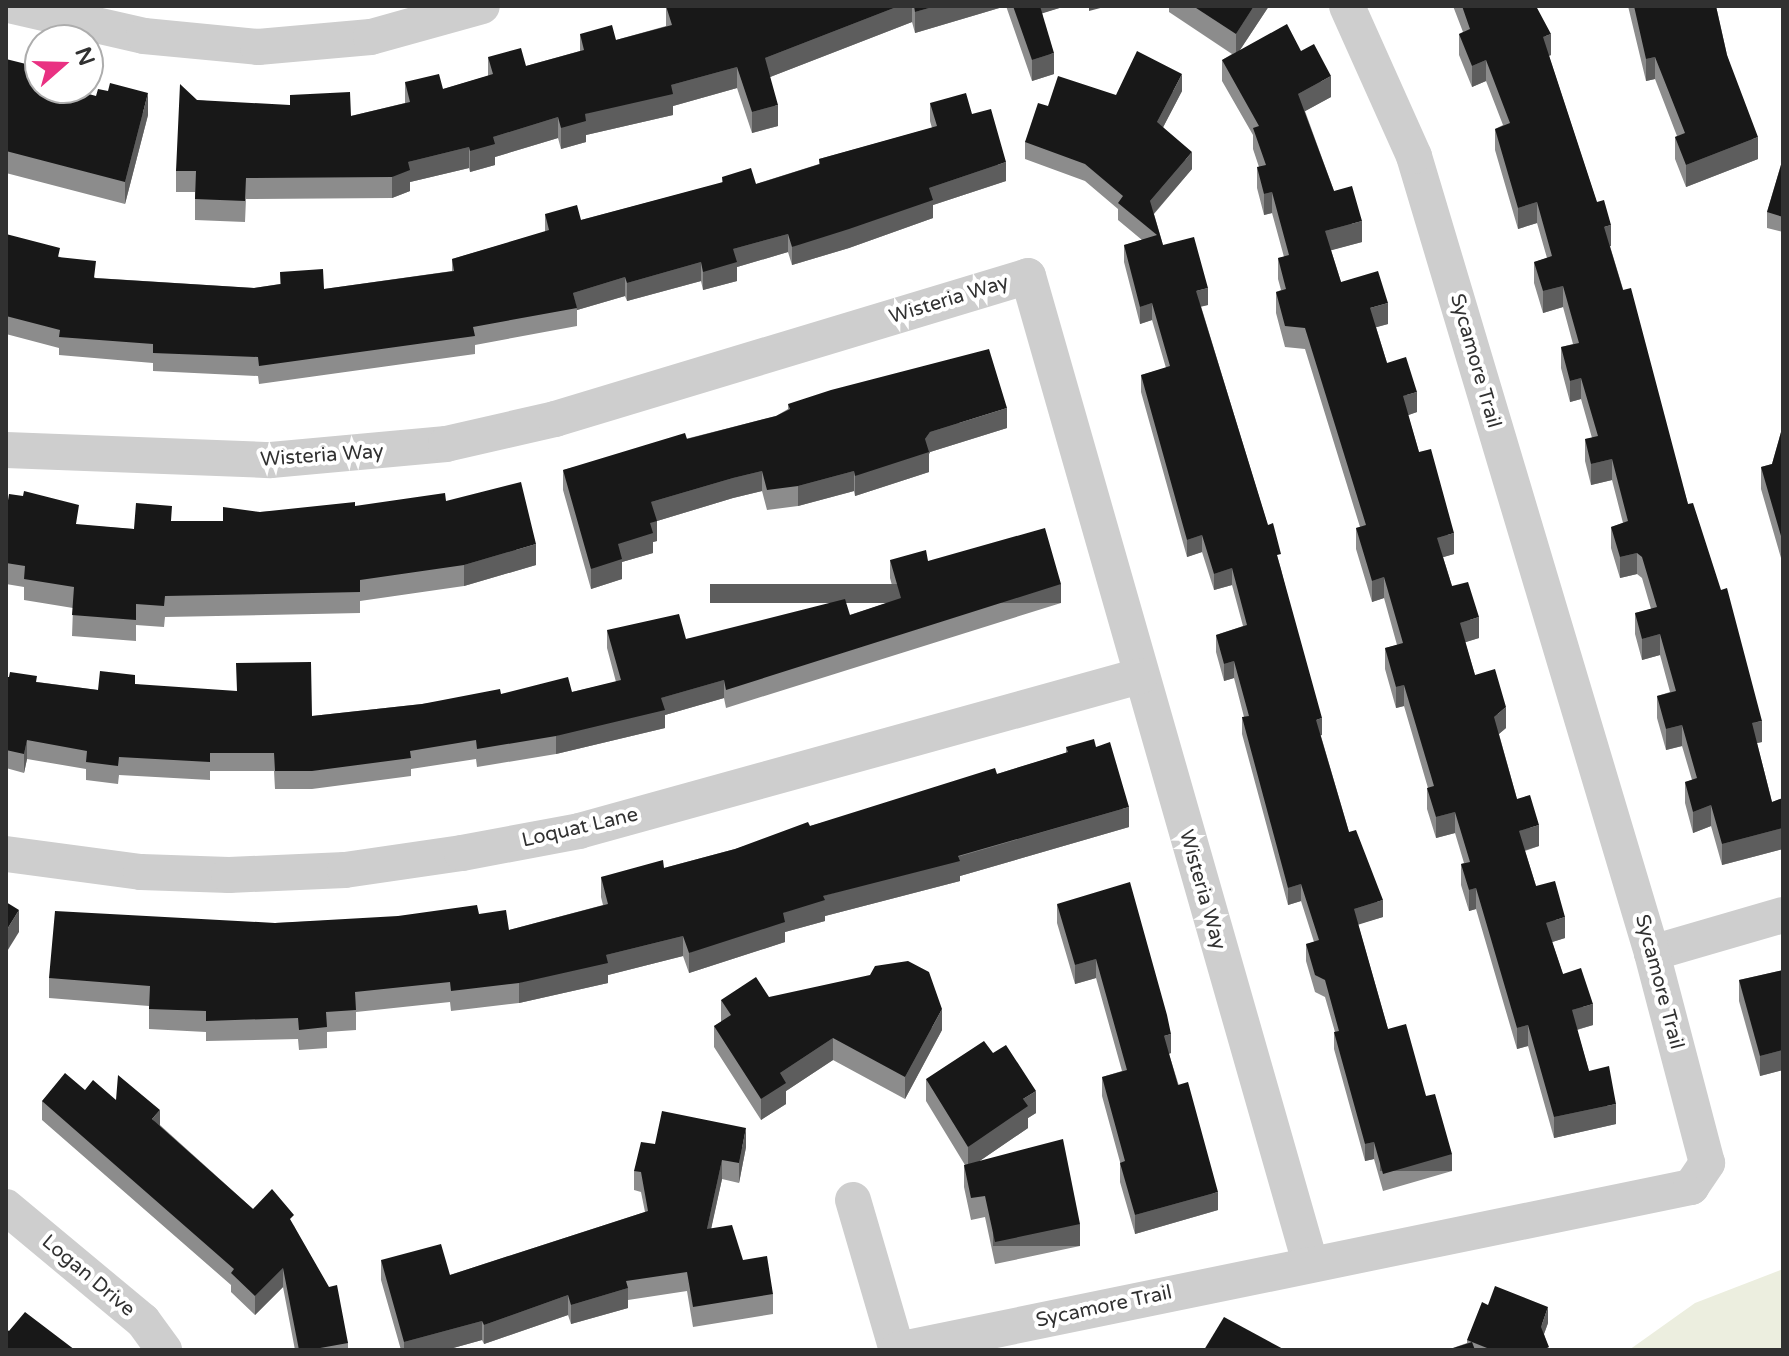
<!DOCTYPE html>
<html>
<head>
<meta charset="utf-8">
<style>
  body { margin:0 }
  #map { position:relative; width:1789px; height:1356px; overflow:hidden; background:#fff; font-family:"Varela Round",sans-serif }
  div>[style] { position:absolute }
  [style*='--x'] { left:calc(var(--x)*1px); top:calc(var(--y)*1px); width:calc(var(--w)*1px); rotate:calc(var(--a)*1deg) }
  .green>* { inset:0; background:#eceedf }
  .street>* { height:36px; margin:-18px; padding:0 18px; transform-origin:18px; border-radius:18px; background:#cecece }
  .wall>* { inset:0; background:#8c8c8c }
  .shaded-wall>* { inset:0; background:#5d5d5d; transform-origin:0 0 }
  .building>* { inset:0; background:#181818 }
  span { translate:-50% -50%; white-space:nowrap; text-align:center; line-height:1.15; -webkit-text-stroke:8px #fff; paint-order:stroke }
  .street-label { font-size:20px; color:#313131 }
  .frame { position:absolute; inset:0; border:8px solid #313131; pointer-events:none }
  .north { position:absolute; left:24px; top:24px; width:80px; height:80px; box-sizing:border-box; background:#fff; border:2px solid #adadad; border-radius:50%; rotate:70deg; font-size:22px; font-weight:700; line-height:32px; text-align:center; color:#313131 }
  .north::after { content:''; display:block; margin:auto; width:28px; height:36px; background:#e93182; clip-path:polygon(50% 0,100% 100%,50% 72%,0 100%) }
</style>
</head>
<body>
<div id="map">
  <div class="green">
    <i style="clip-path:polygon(1783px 1269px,1783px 1350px,1629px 1350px,1695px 1303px)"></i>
  </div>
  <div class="street">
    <i style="--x:13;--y:6;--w:134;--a:12.9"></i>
    <i style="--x:144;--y:36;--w:115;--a:5.5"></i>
    <i style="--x:258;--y:47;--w:113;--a:-5.1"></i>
    <i style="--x:371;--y:37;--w:115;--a:-15.6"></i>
    <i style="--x:6;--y:450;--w:265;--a:2.2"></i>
    <i style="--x:271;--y:460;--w:176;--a:-5.2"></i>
    <i style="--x:446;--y:444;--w:112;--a:-12.9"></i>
    <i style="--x:555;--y:419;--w:494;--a:-16.8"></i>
    <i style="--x:1028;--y:276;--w:1026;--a:74.05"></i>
    <i style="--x:6;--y:854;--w:136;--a:7.6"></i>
    <i style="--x:141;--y:872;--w:88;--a:2"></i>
    <i style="--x:229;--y:875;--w:116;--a:-2.5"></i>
    <i style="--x:345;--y:870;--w:118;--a:-8.3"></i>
    <i style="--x:462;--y:853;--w:119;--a:-10.6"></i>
    <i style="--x:579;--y:831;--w:582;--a:-15.45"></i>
    <i style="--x:1652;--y:953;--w:136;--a:-16.2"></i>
    <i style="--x:853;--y:1200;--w:156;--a:73.7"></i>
    <i style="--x:6;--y:1207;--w:178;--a:39.8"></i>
    <i style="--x:143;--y:1321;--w:36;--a:54"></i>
    <i style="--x:898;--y:1350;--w:810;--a:-11.62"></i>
    <i style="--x:1691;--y:1187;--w:29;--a:-56"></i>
    <i style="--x:1707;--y:1163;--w:217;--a:-104.7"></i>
    <i style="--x:1652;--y:953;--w:832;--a:-106.63"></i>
    <i style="--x:1414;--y:156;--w:164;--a:-114.1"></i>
  </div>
  <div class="wall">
    <i style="clip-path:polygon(666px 6px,702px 8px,710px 6px,1066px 6px,1042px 13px,1054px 74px,1032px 81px,1006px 6px,915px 33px,912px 22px,770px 77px,778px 126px,752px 133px,737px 88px,673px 106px,673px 115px,586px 135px,586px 142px,561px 149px,558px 138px,495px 157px,495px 165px,470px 172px,469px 168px,410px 182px,410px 191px,392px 198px,246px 199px,245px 222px,195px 220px,195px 192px,176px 192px,176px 171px,197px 100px,351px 116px,405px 103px,405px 82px,443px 89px,488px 76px,488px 57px,526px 66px,580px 51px,580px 34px,616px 40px,666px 26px)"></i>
    <i style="clip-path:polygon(1169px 6px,1269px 6px,1240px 50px,1301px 51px,1331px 97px,1305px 111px,1334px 191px,1362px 242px,1331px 250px,1341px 282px,1388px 324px,1376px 327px,1387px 363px,1417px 412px,1408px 415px,1419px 452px,1454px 554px,1443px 557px,1452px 586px,1479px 638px,1465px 642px,1475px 675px,1506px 728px,1499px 734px,1517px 799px,1539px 846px,1525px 851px,1536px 886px,1565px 938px,1552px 942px,1563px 974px,1593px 1025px,1577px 1030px,1589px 1071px,1616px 1124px,1554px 1138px,1528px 1046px,1517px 1049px,1476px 909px,1469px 911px,1461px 885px,1461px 864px,1464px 863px,1455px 833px,1436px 838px,1427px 809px,1427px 788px,1428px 788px,1404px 706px,1396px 708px,1385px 669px,1385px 648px,1397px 645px,1384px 598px,1372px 602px,1356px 549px,1356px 528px,1360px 527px,1305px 349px,1285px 347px,1276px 313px,1276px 292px,1281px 290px,1278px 279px,1278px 258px,1284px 257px,1272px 213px,1264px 215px,1257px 188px,1257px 167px,1259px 167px,1253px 149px,1253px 135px,1222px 81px,1222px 60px,1232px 54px,1169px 12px)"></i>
    <i style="clip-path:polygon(1453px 6px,1536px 6px,1551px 55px,1549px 56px,1611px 246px,1610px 246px,1688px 504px,1762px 742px,1757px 743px,1772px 802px,1783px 798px,1783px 849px,1722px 865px,1711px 826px,1693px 833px,1685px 803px,1685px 782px,1692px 780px,1682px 746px,1666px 750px,1657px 718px,1657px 696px,1670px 692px,1660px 655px,1642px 660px,1635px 634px,1635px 613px,1651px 609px,1642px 578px,1637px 574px,1620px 578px,1611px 548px,1611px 527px,1623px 523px,1612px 480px,1591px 485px,1585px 461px,1585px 439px,1592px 438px,1581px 399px,1570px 402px,1561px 368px,1561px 347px,1573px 344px,1563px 307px,1543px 313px,1534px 283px,1534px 262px,1547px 258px,1537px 223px,1518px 229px,1495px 150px,1495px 129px,1503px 125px,1486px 81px,1472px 87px,1459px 55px,1459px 34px,1463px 32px)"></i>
    <i style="clip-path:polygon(1628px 6px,1716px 6px,1727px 55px,1758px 159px,1686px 187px,1675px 159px,1675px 137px,1677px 136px,1655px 79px,1646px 81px)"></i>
    <i style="clip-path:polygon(6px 59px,30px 79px,148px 115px,125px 204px,6px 173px)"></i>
    <i style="clip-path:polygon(1182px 91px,1163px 127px,1192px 169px,1154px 214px,1163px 245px,1208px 305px,1201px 306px,1281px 569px,1321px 736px,1349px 832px,1383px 917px,1358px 924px,1388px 1029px,1426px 1096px,1452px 1171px,1383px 1191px,1374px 1159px,1365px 1161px,1334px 1049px,1334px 1032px,1335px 1032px,1325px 997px,1315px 992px,1306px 961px,1306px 944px,1314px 942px,1301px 901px,1288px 905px,1242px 734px,1242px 717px,1244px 717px,1234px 678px,1224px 681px,1216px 652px,1216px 635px,1243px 626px,1232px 585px,1214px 590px,1202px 552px,1187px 557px,1141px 392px,1141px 375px,1166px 368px,1152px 320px,1140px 324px,1124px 262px,1124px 245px,1142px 240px,1118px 220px,1118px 209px,1085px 181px,1025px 159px,1025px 142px,1048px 106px,1116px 95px)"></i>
    <i style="clip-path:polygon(930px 103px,972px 114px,1006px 181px,933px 205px,933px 218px,849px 248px,792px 265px,788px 252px,737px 267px,737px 281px,703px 290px,701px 281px,627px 301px,625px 296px,577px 310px,577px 326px,475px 345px,475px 354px,259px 384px,258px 376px,153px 371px,153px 363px,59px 355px,59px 348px,6px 334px,6px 234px,60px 257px,96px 278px,254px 288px,280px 284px,280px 272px,324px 289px,452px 271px,452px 259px,545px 232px,545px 214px,581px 220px,722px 183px,722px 177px,756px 184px,819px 164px,819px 159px,932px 128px,930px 121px)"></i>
    <i style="clip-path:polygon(1783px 158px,1783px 232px,1767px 228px,1767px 212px)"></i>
    <i style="clip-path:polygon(788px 404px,1007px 428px,930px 452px,929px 454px,929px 472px,855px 496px,854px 491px,798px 506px,767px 510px,762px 491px,733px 498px,657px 521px,657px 541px,653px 542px,653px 553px,622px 562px,622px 579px,591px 589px,563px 490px,563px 470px,776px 416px,788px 409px)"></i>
    <i style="clip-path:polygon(1783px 425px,1783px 557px,1781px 558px,1761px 489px,1761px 467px,1772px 464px)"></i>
    <i style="clip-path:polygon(446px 501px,536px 565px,464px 586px,360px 601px,360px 613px,165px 617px,164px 627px,136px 625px,136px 641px,72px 636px,73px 608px,24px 600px,24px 587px,6px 584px,6px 513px,79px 525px,134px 529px,172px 521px,223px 521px,260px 512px)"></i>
    <i style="clip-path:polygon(890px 560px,928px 561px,1061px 603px,726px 708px,724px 698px,665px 715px,665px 728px,556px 754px,477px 767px,476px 759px,411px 769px,411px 776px,312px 789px,275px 789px,274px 771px,210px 771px,210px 780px,119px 775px,118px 784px,86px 780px,86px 769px,27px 759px,24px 773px,6px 768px,6px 677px,37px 682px,98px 690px,135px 684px,312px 716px,422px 704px,501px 694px,572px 692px,616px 682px,607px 648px,607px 630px,686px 639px,850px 615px,896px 600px,890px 578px)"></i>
    <i style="clip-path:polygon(1066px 747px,1096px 747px,1129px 827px,960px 876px,960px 881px,825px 916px,825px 921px,785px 932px,785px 942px,689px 973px,683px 956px,608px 975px,608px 983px,519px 1003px,451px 1011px,450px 1002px,356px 1012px,356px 1030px,327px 1032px,327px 1048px,299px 1050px,298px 1039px,206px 1041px,206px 1032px,149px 1029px,149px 1006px,49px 998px,49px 978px,275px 923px,479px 914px,509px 930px,603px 905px,601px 897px,601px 877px,664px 868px,735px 849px,810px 826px,997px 774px,1066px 753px)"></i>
    <i style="clip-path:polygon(1057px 904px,1171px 1053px,1169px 1054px,1218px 1210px,1135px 1234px,1120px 1182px,1120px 1162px,1102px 1096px,1102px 1077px,1122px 1071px,1096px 978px,1075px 984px,1057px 923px)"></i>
    <i style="clip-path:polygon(1783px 970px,1783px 1070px,1760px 1076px,1739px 1001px,1739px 980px)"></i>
    <i style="clip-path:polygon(769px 997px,942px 1030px,905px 1099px,833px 1060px,786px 1091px,786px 1104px,761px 1120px,714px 1047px,714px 1026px,721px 1022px,721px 1000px)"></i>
    <i style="clip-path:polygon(926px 1079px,1036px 1113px,1028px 1118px,1028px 1128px,978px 1162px,1080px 1246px,995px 1264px,985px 1217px,971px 1220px,964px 1187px,964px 1165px,965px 1165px,926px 1101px)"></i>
    <i style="clip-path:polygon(85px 1090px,116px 1100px,160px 1125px,253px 1209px,294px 1226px,348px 1343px,348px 1350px,295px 1350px,283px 1287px,255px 1315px,231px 1292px,231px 1285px,42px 1120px,42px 1101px)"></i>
    <i style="clip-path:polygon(655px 1144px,746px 1147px,739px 1183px,722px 1179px,711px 1228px,773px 1294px,773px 1314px,693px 1327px,687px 1291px,628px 1300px,628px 1308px,571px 1324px,568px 1315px,484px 1344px,482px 1340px,446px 1350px,401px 1350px,381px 1280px,381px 1260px,450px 1275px,645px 1212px,641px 1192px,634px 1190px,634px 1171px)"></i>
    <i style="clip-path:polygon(1548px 1323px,1544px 1334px,1549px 1350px,1447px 1350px,1467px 1343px,1467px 1340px)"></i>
  </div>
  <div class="shaded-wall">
    <i style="clip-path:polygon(899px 6px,912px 6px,912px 22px,765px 79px,765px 58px)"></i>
    <i style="clip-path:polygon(936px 6px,1006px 6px,915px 33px,915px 12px)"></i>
    <i style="clip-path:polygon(1037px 6px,1066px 6px,1037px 15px)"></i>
    <i style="clip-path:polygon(1089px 6px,1108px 6px,1089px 11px)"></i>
    <i style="clip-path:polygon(1254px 6px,1269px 6px,1236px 56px,1236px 34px)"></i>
    <i style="clip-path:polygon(1551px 34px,1551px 55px,1543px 58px,1543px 37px)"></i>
    <i style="clip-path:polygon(1054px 53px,1054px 74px,1032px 81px,1032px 60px)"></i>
    <i style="clip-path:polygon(1655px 57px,1655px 79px,1646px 81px,1646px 59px)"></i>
    <i style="clip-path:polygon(1486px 60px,1486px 81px,1472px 87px,1472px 66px)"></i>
    <i style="clip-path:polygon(737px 67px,737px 88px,673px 106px,673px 115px,586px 135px,586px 142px,561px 149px,561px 128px,585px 114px,671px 85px)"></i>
    <i style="clip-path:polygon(1182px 74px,1182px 91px,1157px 139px,1157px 122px)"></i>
    <i style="clip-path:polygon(1331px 76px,1331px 97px,1298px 115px,1298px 94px)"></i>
    <i style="clip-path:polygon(148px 93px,148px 115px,125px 204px,125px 182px)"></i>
    <i style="clip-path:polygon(778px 105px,778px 126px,752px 133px,752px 112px)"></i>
    <i style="clip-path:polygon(558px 117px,558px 138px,495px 157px,495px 165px,470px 172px,470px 151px,493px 137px)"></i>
    <i style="clip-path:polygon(1758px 137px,1758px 159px,1686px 187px,1686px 165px)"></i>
    <i style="clip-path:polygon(469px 147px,469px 168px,410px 182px,410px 191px,392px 198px,392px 177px,408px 162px)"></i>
    <i style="clip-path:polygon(1192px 152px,1192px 169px,1150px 218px,1150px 201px)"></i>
    <i style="clip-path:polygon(1006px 162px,1006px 181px,933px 205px,933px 218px,849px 248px,792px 265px,792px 247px,929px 188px)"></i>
    <i style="clip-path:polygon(1272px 192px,1272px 213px,1264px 215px,1264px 194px)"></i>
    <i style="clip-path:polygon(1537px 202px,1537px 223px,1518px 229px,1518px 208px)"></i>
    <i style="clip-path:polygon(1362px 221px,1362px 242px,1325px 252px,1325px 231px)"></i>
    <i style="clip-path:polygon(1611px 225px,1611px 246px,1604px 248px,1604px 227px)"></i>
    <i style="clip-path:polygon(788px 234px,788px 252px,737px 267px,737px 281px,703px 290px,703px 272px,733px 249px)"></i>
    <i style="clip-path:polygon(701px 262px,701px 281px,627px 301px,627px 283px)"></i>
    <i style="clip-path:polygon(625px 277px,625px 296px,577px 310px,573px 293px)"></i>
    <i style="clip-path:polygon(1563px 286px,1563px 307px,1543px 313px,1543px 291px)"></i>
    <i style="clip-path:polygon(1208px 288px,1208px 305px,1196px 308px,1196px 291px)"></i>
    <i style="clip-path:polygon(1152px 303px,1152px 320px,1140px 324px,1140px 307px)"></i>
    <i style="clip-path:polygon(1388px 303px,1388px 324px,1370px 329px,1370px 308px)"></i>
    <i style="clip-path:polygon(1581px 378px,1581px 399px,1570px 402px,1570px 381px)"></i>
    <i style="clip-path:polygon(1417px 392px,1417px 412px,1403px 417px,1403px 396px)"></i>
    <i style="clip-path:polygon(1007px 408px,1007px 428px,930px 452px,929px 454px,929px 472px,855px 496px,855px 476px,925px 439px,930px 432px)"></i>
    <i style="clip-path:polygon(1612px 459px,1612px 480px,1591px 485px,1591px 464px)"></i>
    <i style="clip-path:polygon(762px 471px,762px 491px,733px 498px,657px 521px,657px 541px,653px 542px,653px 553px,622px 562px,622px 579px,591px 589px,591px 569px,618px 544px,651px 502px,733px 478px)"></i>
    <i style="clip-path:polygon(854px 471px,854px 491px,798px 506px,798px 486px)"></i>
    <i style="clip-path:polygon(1454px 533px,1454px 554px,1437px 559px,1437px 538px)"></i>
    <i style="clip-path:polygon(1202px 535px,1202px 552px,1187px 557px,1187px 540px)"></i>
    <i style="left:1783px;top:535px;width:22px;height:2px;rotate:90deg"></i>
    <i style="clip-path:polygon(536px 544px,536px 565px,464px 586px,464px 565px)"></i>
    <i style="clip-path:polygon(1637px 553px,1637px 574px,1620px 578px,1620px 557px)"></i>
    <i style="clip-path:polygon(1232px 568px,1232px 585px,1214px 590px,1214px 574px)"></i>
    <i style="clip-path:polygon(1384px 577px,1384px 598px,1372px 602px,1372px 581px)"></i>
    <i style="left:1061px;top:584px;width:19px;height:351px;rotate:90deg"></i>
    <i style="clip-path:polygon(1479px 617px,1479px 638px,1460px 644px,1460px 623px)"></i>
    <i style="clip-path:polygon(1660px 634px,1660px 655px,1642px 660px,1642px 639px)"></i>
    <i style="clip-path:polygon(1234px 661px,1234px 678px,1224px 681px,1224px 664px)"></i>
    <i style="clip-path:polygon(724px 680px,724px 698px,665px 715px,665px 728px,556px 754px,556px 736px,661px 698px)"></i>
    <i style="clip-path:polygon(1404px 685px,1404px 706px,1396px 708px,1396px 687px)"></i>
    <i style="clip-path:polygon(1506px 707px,1506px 728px,1494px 738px,1494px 717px)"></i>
    <i style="clip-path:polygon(1322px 718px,1322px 735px,1316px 737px,1316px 720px)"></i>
    <i style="clip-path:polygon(1762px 721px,1762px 742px,1752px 744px,1752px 723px)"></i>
    <i style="clip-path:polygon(1682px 725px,1682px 746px,1666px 750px,1666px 729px)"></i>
    <i style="clip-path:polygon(27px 740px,27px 759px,24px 773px,24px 754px)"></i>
    <i style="clip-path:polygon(1711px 805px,1711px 826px,1693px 833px,1693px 812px)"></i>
    <i style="clip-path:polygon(1129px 807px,1129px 827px,960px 876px,960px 881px,825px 916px,825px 921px,785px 932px,785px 942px,689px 973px,689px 953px,823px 896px)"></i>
    <i style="clip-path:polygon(1455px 812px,1455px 833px,1436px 838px,1436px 817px)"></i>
    <i style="clip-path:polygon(1539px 825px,1539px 846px,1519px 852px,1519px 831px)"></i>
    <i style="clip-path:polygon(1783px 828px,1783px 849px,1722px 865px,1722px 844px)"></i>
    <i style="clip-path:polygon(1301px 884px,1301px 901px,1288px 905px,1288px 888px)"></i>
    <i style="clip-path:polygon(1476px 888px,1476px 909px,1469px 911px,1469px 890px)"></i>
    <i style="clip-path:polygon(1383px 900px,1383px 917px,1354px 926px,1354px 909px)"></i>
    <i style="clip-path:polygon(19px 910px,19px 932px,6px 953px,6px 931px)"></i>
    <i style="clip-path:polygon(1565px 917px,1565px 938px,1546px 944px,1546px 923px)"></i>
    <i style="clip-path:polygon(683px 936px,683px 956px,608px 975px,608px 983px,519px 1003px,519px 983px,606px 955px)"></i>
    <i style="clip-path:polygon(1096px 959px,1096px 978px,1075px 984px,1075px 965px)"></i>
    <i style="clip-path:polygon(1593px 1004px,1593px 1025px,1572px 1031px,1572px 1010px)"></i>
    <i style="clip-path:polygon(942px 1009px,942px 1030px,905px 1099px,905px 1077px)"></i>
    <i style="clip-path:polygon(1528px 1025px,1528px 1046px,1517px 1049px,1517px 1028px)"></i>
    <i style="clip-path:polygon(1171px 1034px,1171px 1053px,1164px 1055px,1164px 1036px)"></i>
    <i style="clip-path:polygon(833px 1038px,833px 1060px,786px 1091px,786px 1104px,761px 1120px,761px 1099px,780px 1073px)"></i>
    <i style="clip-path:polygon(1783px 1050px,1783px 1070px,1760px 1076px,1760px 1056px)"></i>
    <i style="clip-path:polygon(1036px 1091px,1036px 1113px,1028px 1118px,1028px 1128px,968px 1169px,968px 1147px,1023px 1099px)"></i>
    <i style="clip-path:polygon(1616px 1104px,1616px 1124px,1554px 1138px,1554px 1117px)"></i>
    <i style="clip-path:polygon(160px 1110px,160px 1129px,152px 1119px)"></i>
    <i style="clip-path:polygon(746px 1128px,746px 1147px,739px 1183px,739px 1163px)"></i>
    <i style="clip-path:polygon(1374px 1142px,1374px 1159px,1365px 1161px,1365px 1144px)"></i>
    <i style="left:1452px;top:1154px;width:17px;height:72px;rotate:90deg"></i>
    <i style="clip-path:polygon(722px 1160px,722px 1179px,707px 1248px,707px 1229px)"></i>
    <i style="clip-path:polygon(1218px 1192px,1218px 1210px,1135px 1234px,1135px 1215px)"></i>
    <i style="left:1080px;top:1224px;width:22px;height:87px;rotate:90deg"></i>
    <i style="clip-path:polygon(283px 1268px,283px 1287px,255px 1315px,255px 1296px)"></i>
    <i style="clip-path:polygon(628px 1288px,628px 1308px,571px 1324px,571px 1305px)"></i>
    <i style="clip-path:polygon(568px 1295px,568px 1315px,484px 1344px,484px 1325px)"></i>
    <i style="clip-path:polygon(1548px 1307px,1548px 1323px,1541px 1342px,1541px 1327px)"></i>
    <i style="clip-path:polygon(482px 1321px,482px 1340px,446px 1350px,404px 1350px,404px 1342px)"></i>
  </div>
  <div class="building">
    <i style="clip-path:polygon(666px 6px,702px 6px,702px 8px,710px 6px,899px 6px,765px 58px,778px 105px,752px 112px,737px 67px,671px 85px,673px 94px,585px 114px,586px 121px,561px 128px,558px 117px,493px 137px,495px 144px,470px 151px,469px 147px,408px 162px,410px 170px,392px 177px,246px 178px,245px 201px,195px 199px,196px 171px,176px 171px,180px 84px,197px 100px,290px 105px,290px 95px,350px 92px,351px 116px,410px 102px,405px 82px,439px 74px,443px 89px,493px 74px,488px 57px,521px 48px,526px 66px,584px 50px,580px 34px,612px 25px,616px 40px,672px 25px)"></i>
    <i style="clip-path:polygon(914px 6px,936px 6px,915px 12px)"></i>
    <i style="clip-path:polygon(1013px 6px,1040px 6px,1054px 53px,1032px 60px)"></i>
    <i style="clip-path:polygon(1193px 6px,1254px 6px,1236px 34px)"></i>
    <i style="clip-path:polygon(1462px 6px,1536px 6px,1551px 34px,1543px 37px,1597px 202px,1604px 200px,1611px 225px,1604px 227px,1623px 290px,1631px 288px,1688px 504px,1693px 503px,1721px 590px,1727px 588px,1762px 721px,1752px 723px,1772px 802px,1783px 798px,1783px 828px,1722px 844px,1711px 805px,1693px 812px,1685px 782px,1697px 778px,1682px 725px,1666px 729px,1657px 696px,1676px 691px,1660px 634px,1642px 639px,1635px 613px,1657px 607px,1642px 557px,1637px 553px,1620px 557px,1611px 527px,1628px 521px,1612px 459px,1591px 464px,1585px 439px,1598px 436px,1581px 378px,1570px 381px,1561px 347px,1579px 343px,1563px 286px,1543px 291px,1534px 262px,1552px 256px,1537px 202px,1518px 208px,1495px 129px,1510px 123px,1486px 60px,1472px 66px,1459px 34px,1470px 29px)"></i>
    <i style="clip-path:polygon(1634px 6px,1716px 6px,1727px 55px,1758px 137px,1686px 165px,1675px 137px,1685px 133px,1655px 57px,1646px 59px)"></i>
    <i style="clip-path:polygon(1287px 24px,1301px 51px,1314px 44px,1331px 76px,1298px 94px,1334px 191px,1352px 186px,1362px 221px,1325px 231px,1341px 282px,1378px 271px,1388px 303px,1370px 308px,1387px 363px,1406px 357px,1417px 392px,1403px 396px,1419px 452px,1431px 449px,1454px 533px,1437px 538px,1452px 586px,1468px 582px,1479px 617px,1460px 623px,1475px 675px,1495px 669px,1506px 707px,1494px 717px,1517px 799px,1530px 795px,1539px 825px,1519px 831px,1536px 886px,1555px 881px,1565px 917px,1546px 923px,1563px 974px,1581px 968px,1593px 1004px,1572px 1010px,1589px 1071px,1609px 1066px,1616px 1104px,1554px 1117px,1528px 1025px,1517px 1028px,1476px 888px,1469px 890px,1461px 864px,1470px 862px,1455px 812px,1436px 817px,1427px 788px,1434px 786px,1404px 685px,1396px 687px,1385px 648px,1403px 643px,1384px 577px,1372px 581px,1356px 528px,1366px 525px,1305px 328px,1285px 326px,1276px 292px,1286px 289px,1278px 258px,1289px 255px,1272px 192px,1264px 194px,1257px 167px,1266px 165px,1253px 128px,1259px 126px,1222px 60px)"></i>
    <i style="clip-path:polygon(1137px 51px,1182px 74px,1157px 122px,1192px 152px,1150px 201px,1163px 245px,1194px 237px,1208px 288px,1196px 291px,1268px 525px,1273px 523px,1281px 554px,1277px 555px,1322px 718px,1316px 720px,1349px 832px,1356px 830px,1383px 900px,1354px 909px,1388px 1029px,1406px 1024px,1426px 1096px,1435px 1094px,1452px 1154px,1383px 1174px,1374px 1142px,1365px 1144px,1334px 1032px,1339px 1031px,1325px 980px,1315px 975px,1306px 944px,1319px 940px,1301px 884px,1288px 888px,1242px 717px,1249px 716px,1234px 661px,1224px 664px,1216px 635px,1247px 625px,1232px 568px,1214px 574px,1202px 535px,1187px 540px,1141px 375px,1170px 366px,1152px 303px,1140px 307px,1124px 245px,1157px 235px,1118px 203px,1123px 196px,1085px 164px,1025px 142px,1038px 103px,1048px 106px,1058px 76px,1116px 95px)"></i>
    <i style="clip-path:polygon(6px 59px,30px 65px,27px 78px,40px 81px,40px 88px,67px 88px,96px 96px,98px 89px,108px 91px,110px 83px,148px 93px,125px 182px,6px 151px)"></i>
    <i style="clip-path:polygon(966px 93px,972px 114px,991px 109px,1006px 162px,929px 188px,933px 200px,849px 229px,792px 247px,788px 234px,733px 249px,737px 262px,703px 272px,701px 262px,627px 283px,625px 277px,573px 293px,577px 308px,473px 327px,475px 336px,259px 366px,258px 357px,153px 353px,153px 344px,59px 337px,60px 330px,6px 316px,8px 307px,6px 307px,6px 234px,60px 248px,58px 257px,96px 261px,94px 278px,254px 288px,281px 284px,280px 272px,323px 269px,324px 289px,454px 271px,452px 259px,549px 230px,545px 214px,577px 205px,581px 220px,723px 182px,722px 177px,751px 168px,756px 184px,820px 164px,819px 159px,937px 126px,930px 103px)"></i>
    <i style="clip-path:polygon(1783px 158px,1783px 217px,1767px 212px)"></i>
    <i style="clip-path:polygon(989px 349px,1007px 408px,930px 432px,925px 439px,929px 452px,855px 476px,854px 471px,798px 486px,767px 490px,762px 471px,733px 478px,651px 502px,657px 521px,650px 523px,653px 533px,618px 544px,622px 559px,591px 569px,563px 470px,685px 433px,687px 439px,776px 416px,790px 409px,788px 404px,831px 390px)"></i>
    <i style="clip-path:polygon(1783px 425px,1783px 535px,1781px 536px,1761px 467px,1772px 464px)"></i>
    <i style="clip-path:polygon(521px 482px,536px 544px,464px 565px,360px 580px,360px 592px,165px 596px,164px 606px,136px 604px,136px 620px,72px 615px,74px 587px,24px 579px,25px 566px,6px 563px,6px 513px,9px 494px,23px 496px,24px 491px,79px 505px,76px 524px,134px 529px,136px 503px,172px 506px,171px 521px,223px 521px,223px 507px,260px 512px,355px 502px,355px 506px,445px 493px,446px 501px)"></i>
    <i style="clip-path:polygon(1045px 528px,1061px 584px,726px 690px,724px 680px,661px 698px,665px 710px,556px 736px,477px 749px,476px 740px,410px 751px,411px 758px,312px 771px,275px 771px,274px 753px,210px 753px,210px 762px,119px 757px,118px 766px,86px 762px,87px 751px,27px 740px,24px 754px,6px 750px,6px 677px,9px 677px,10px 672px,37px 676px,36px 682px,98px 690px,100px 671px,135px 675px,135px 684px,237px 691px,236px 663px,311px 662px,312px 716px,422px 704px,500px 689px,501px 694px,568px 677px,572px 692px,621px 680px,607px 630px,679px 614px,686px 639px,845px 599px,850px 615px,901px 598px,890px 560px,926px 550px,928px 561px)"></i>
    <i style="clip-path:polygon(1094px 739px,1096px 747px,1110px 742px,1129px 807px,958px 856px,960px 861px,823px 896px,825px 900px,783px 913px,785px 922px,689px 953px,683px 936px,606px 955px,608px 963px,519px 983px,451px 991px,450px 982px,355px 992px,356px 1010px,326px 1012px,327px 1027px,299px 1030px,298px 1018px,206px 1021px,206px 1011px,149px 1009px,150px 986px,49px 978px,55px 911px,275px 923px,398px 916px,477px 905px,479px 914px,506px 910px,509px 930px,608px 904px,601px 877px,663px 860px,664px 868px,735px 849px,808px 822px,810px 826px,995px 768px,997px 774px,1068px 752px,1066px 747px)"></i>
    <i style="clip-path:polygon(1130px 882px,1167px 1015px,1171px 1034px,1164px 1036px,1178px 1085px,1188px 1082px,1218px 1192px,1135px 1215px,1120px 1163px,1125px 1161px,1102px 1077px,1127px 1070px,1096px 959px,1075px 965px,1057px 904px)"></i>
    <i style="clip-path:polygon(6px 902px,19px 910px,6px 931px)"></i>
    <i style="clip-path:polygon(908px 961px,929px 972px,942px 1009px,905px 1077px,833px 1038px,780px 1073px,786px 1083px,761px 1099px,714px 1026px,731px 1015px,721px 1000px,756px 977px,769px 997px,870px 975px,875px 966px)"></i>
    <i style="clip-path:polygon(1783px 970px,1783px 1050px,1760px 1056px,1739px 980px)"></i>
    <i style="clip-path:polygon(984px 1041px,993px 1053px,1006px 1045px,1036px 1091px,1023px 1099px,1028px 1106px,968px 1147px,926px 1079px)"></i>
    <i style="clip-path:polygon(65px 1073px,85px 1090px,93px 1080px,116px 1100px,118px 1075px,160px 1110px,152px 1119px,253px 1209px,272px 1189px,294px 1215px,290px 1219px,329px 1287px,337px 1285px,348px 1343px,309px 1350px,299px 1350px,283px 1268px,255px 1296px,231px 1273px,234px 1269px,42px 1101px)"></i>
    <i style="clip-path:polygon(662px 1111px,746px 1128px,739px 1163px,722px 1160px,707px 1229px,732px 1225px,743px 1260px,767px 1256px,773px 1294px,693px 1307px,687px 1272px,626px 1281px,628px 1288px,571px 1305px,568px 1295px,484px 1325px,482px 1321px,404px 1342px,381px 1260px,441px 1244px,450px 1275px,648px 1211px,641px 1172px,634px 1171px,641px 1142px,655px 1144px)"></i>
    <i style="clip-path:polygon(1063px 1139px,1080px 1224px,995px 1242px,985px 1196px,971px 1198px,964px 1165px)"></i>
    <i style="clip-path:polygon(1495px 1286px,1548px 1307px,1541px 1327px,1549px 1347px,1542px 1350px,1492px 1350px,1467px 1340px,1482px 1302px,1488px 1305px)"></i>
    <i style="clip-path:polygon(25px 1312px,75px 1350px,6px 1350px,6px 1329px,9px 1331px)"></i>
    <i style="clip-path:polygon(1224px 1317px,1285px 1350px,1204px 1350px)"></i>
    <i style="clip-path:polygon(1472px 1342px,1475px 1350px,1447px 1350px)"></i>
  </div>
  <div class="street-label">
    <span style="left:949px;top:300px;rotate:-17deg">Wisteria Way</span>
    <span style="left:1475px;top:361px;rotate:74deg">Sycamore Trail</span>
    <span style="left:322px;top:456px;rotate:-4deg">Wisteria Way</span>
    <span style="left:580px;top:828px;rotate:-13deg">Loquat Lane</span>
    <span style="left:1202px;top:890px;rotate:74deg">Wisteria Way</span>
    <span style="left:1659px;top:982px;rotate:75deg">Sycamore Trail</span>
    <span style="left:88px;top:1276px;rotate:40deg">Logan Drive</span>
    <span style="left:1104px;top:1307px;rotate:-12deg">Sycamore Trail</span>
  </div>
  <div class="frame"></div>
  <div class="north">N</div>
</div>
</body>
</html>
